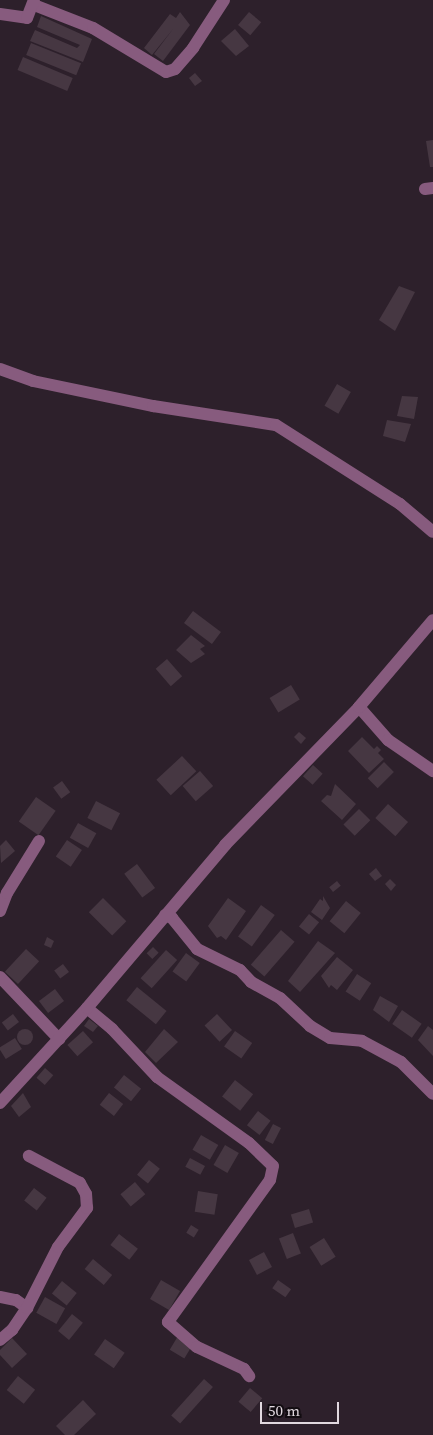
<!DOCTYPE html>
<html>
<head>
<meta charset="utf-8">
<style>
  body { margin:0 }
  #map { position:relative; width:433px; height:1435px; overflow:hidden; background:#2d202b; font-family:"Source Serif 4",serif }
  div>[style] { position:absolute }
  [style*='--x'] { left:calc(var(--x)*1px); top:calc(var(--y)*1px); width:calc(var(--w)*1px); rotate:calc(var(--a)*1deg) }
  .building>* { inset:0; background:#463742; transform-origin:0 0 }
  .round { border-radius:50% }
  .minor>* { height:12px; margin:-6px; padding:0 6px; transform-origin:6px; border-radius:6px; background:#875b7e }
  span { translate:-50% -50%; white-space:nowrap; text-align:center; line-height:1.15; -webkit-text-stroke:4px #120c11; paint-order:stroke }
  .scale { position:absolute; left:260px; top:1402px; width:79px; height:22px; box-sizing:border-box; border:2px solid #e1d8df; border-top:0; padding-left:6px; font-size:15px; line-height:18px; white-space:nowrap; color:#e1d8df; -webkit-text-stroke:4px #120c11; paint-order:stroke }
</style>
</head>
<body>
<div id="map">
  <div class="building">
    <i style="clip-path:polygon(180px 12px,190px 25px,163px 61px,154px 54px,173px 29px,152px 55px,144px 48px,170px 14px,176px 18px)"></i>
    <i style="left:249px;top:12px;width:16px;height:17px;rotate:40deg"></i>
    <i style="clip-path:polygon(41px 16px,92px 39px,83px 62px,30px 41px,35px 30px,77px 48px,80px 45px,37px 27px)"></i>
    <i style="clip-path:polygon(235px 29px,249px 46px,236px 56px,221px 41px)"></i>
    <i style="left:31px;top:43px;width:54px;height:13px;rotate:22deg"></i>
    <i style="left:23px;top:57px;width:54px;height:14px;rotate:23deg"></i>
    <i style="clip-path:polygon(195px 73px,202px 81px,195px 86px,189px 78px)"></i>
    <i style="clip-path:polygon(433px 140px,433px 167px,430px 167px,426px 141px)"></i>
    <i style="clip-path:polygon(399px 286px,415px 292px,395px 331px,379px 320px)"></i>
    <i style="left:337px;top:384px;width:16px;height:25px;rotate:30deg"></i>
    <i style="clip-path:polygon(402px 396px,418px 397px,414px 419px,397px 416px)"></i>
    <i style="clip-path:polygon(387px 420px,411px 424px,405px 442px,383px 436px)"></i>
    <i style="left:193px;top:611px;width:35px;height:15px;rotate:37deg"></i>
    <i style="clip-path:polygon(191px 635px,205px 646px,200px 649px,205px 654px,191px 663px,176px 650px)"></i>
    <i style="left:167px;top:659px;width:23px;height:15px;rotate:49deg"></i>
    <i style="left:291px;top:685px;width:17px;height:25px;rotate:59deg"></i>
    <i style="clip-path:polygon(299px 732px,306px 738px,301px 744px,294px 737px)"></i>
    <i style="clip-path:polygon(362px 737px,374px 749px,377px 746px,381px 750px,378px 753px,384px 759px,369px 773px,348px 751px)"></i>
    <i style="left:182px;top:756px;width:21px;height:35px;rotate:47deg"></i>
    <i style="left:384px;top:762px;width:14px;height:23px;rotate:45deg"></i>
    <i style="left:313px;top:765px;width:13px;height:15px;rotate:42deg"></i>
    <i style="left:200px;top:771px;width:20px;height:23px;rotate:49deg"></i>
    <i style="left:62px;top:781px;width:14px;height:11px;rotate:54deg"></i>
    <i style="clip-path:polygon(335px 784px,356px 804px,342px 820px,321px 801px,327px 795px,331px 796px)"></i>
    <i style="left:36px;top:797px;width:24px;height:30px;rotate:35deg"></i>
    <i style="left:96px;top:801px;width:27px;height:19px;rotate:27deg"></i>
    <i style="left:388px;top:804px;width:27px;height:19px;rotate:42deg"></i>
    <i style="left:359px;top:809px;width:16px;height:22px;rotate:45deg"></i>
    <i style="left:78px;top:823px;width:21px;height:17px;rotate:29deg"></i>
    <i style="clip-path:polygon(6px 840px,15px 851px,1px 863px,0 846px)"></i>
    <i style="left:67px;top:840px;width:18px;height:20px;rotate:34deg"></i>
    <i style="left:137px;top:864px;width:30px;height:16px;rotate:53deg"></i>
    <i style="clip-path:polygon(376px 868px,382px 876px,375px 881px,369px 874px)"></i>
    <i style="clip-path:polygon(390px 879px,396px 885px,391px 891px,385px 884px)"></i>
    <i style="left:337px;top:881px;width:6px;height:10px;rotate:51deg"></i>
    <i style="clip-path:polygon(323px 896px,330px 908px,322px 920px,311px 912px,320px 899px,323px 901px)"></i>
    <i style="left:103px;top:898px;width:33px;height:20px;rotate:45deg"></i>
    <i style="clip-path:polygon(228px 898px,246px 911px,226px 940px,221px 936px,217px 938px,208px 926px)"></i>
    <i style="left:346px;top:901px;width:19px;height:26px;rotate:39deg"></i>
    <i style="left:261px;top:905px;width:17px;height:39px;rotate:36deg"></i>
    <i style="left:309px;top:914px;width:13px;height:16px;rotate:39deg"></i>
    <i style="left:281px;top:930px;width:18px;height:46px;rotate:41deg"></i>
    <i style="clip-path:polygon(47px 937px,54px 941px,51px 948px,44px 945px)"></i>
    <i style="clip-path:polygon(318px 941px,335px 953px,300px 992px,288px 981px)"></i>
    <i style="left:153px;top:947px;width:8px;height:9px;rotate:45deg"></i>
    <i style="left:26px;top:949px;width:18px;height:31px;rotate:43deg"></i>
    <i style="left:166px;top:950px;width:15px;height:38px;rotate:42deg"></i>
    <i style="left:186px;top:953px;width:17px;height:23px;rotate:36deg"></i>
    <i style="clip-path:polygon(337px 957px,353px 970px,337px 990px,331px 985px,329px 988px,321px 976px)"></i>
    <i style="left:63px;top:964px;width:10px;height:11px;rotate:53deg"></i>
    <i style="left:357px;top:974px;width:17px;height:21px;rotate:33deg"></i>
    <i style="left:137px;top:987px;width:38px;height:17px;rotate:39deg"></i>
    <i style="left:55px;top:989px;width:15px;height:20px;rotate:53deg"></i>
    <i style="clip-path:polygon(380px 996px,398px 1006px,389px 1022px,373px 1010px)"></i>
    <i style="left:402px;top:1010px;width:24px;height:17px;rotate:35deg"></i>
    <i style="left:13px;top:1014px;width:10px;height:14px;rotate:53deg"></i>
    <i style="left:217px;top:1014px;width:22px;height:17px;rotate:47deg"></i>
    <i style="clip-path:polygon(89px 1019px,98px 1026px,93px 1032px,84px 1026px)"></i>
    <i style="clip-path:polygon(428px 1026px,433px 1030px,433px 1056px,418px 1040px)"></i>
    <i style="clip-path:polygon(164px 1029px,178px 1042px,156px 1063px,145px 1052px)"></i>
    <i class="round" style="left:17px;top:1029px;width:16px;height:16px"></i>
    <i style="left:83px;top:1031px;width:15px;height:21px;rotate:48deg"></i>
    <i style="left:235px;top:1031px;width:21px;height:19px;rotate:35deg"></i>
    <i style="left:15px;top:1038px;width:13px;height:19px;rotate:58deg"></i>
    <i style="left:45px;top:1068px;width:11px;height:13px;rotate:41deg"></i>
    <i style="left:124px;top:1075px;width:22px;height:16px;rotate:39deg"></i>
    <i style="left:235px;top:1080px;width:23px;height:21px;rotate:38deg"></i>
    <i style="clip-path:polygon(23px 1093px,31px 1107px,19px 1117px,11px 1106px)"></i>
    <i style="left:109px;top:1093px;width:18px;height:15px;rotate:38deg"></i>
    <i style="left:258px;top:1111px;width:16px;height:18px;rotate:38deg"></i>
    <i style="left:273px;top:1124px;width:9px;height:18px;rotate:27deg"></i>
    <i style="left:201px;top:1135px;width:20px;height:17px;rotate:30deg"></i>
    <i style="left:225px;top:1145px;width:16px;height:23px;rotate:30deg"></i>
    <i style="left:190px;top:1158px;width:17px;height:10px;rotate:28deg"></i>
    <i style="left:149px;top:1160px;width:14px;height:19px;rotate:39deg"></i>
    <i style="left:135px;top:1182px;width:16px;height:19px;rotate:50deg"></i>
    <i style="left:34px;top:1188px;width:16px;height:16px;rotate:38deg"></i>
    <i style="left:198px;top:1191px;width:20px;height:21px;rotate:9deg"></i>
    <i style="left:309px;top:1209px;width:14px;height:19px;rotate:73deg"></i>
    <i style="left:191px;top:1225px;width:9px;height:9px;rotate:32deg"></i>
    <i style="left:293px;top:1233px;width:22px;height:15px;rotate:69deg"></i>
    <i style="left:119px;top:1234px;width:24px;height:14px;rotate:38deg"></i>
    <i style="left:324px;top:1238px;width:22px;height:17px;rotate:58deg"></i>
    <i style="left:264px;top:1252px;width:17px;height:17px;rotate:62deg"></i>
    <i style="left:93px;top:1259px;width:25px;height:13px;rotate:40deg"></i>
    <i style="left:161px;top:1280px;width:22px;height:22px;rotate:30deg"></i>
    <i style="left:278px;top:1280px;width:16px;height:10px;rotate:35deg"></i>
    <i style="left:62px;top:1281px;width:19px;height:16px;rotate:39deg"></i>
    <i style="left:45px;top:1297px;width:23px;height:18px;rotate:29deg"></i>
    <i style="left:72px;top:1314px;width:14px;height:22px;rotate:39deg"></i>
    <i style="left:178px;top:1336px;width:17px;height:16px;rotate:31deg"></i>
    <i style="clip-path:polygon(12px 1338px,27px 1354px,12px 1368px,0 1355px,0 1350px)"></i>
    <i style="left:105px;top:1339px;width:24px;height:19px;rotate:35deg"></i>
    <i style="left:18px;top:1376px;width:22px;height:18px;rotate:39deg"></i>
    <i style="left:204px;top:1379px;width:12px;height:49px;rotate:42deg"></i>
    <i style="left:250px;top:1388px;width:16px;height:18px;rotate:40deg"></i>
    <i style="clip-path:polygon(83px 1400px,96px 1414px,74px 1435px,65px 1435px,56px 1426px)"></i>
  </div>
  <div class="minor">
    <i style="--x:34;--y:5;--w:63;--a:21.3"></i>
    <i style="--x:93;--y:28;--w:85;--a:31.1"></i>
    <i style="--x:166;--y:72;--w:9;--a:-18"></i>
    <i style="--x:175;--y:69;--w:28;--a:-49"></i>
    <i style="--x:193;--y:48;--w:57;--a:-57.1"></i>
    <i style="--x:0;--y:14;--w:27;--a:8"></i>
    <i style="--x:27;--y:18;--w:19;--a:-69"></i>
    <i style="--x:425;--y:189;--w:8;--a:-7"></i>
    <i style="--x:0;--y:369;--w:35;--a:20"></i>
    <i style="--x:33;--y:381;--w:123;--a:11.8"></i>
    <i style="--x:153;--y:406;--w:124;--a:8.8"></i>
    <i style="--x:276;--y:425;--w:147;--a:32.5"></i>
    <i style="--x:400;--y:504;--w:43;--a:40.3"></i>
    <i style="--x:359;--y:707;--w:44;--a:48.7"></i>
    <i style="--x:388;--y:740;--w:55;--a:34.6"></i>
    <i style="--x:0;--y:911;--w:19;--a:-69"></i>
    <i style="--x:7;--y:893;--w:61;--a:-58.4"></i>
    <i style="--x:165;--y:915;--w:8;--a:23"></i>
    <i style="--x:172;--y:918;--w:40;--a:51"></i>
    <i style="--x:197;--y:949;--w:48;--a:26"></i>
    <i style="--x:240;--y:970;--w:16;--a:47"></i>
    <i style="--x:251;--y:982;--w:33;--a:29"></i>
    <i style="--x:280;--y:998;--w:41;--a:43"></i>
    <i style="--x:310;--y:1026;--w:23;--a:31"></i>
    <i style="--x:330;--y:1038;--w:32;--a:5"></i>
    <i style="--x:362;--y:1041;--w:44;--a:28.3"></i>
    <i style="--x:401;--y:1062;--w:45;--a:45"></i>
    <i style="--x:0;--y:977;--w:86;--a:46.4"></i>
    <i style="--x:87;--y:1008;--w:33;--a:40"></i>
    <i style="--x:112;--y:1029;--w:66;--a:46.8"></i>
    <i style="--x:157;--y:1077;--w:113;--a:35.7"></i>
    <i style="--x:249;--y:1143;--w:33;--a:44"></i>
    <i style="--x:273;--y:1166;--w:14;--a:102"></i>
    <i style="--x:270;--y:1180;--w:175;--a:125.7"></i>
    <i style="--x:168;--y:1322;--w:38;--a:41"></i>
    <i style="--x:197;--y:1347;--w:52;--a:25.1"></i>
    <i style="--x:244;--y:1369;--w:9;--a:54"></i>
    <i style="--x:0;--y:1103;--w:129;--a:-47.5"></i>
    <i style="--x:87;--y:1008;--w:214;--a:-49.7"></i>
    <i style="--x:225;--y:845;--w:192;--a:-45.8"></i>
    <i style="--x:359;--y:707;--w:114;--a:-49.6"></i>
    <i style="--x:0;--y:1297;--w:16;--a:11"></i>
    <i style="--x:16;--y:1300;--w:14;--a:36"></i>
    <i style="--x:0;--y:1340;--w:16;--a:-40"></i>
    <i style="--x:12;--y:1330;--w:27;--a:-56"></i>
    <i style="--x:27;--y:1308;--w:68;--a:-63.1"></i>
    <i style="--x:58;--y:1247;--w:49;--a:-53.4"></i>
    <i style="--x:87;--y:1208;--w:14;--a:-94"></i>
    <i style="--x:86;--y:1194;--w:13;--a:-119"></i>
    <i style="--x:80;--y:1183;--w:58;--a:-152.1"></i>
  </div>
  <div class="scale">50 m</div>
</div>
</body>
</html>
